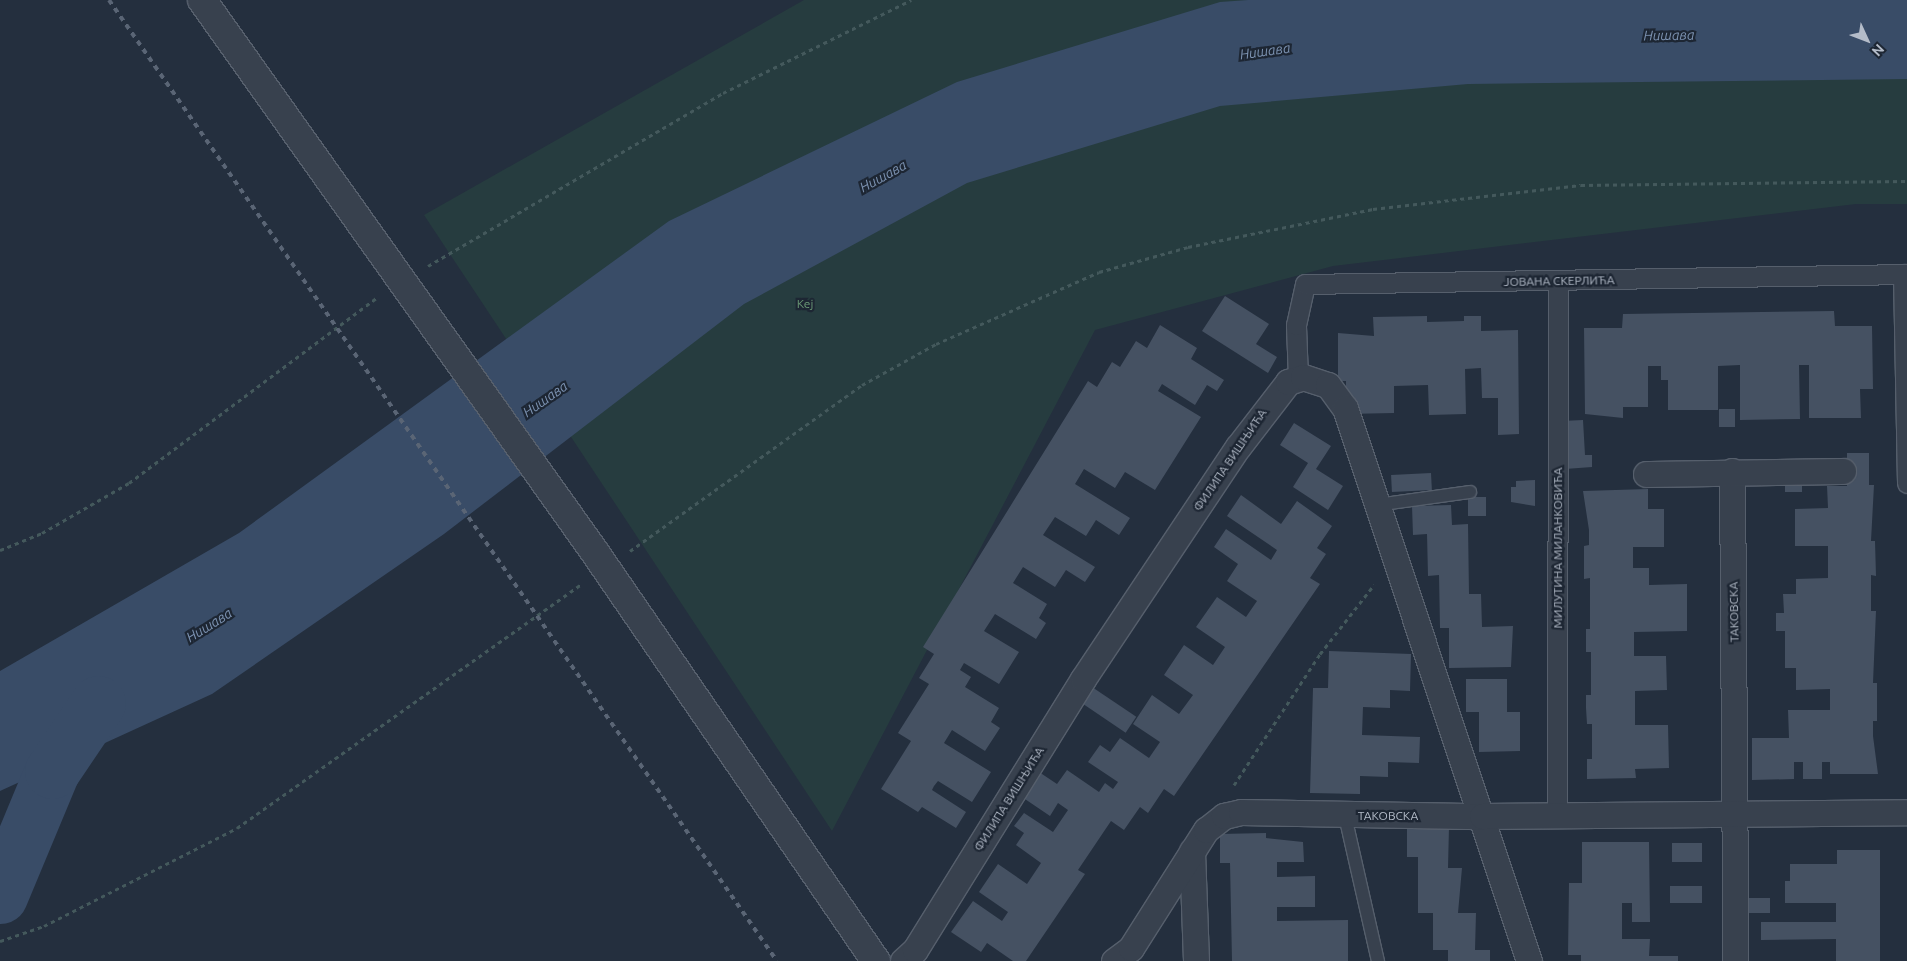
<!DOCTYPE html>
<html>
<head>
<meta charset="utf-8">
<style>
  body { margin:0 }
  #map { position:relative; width:1907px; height:961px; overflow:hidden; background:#242f3e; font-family:Ubuntu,sans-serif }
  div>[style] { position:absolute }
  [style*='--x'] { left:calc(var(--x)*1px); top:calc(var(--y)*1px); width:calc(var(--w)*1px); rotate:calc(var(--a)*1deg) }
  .green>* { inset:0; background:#263c3f }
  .water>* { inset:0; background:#394c67 }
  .river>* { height:55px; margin:-27.5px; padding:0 27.5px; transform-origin:27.5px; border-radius:27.5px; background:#394c67 }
  .building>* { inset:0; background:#455162; transform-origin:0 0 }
  .path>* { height:3px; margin-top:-1.5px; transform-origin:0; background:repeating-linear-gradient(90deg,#44595c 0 4px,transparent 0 8px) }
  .roads { filter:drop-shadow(1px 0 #565f6c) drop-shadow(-1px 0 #565f6c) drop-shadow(0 1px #565f6c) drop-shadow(0 -1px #565f6c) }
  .service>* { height:12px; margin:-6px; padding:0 6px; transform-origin:6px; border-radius:6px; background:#38414e }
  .pedestrian>* { height:19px; margin:-9.5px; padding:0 9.5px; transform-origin:9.5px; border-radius:9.5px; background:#38414e }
  .minor>* { height:25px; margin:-12.5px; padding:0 12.5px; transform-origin:12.5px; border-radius:12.5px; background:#38414e }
  .tertiary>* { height:28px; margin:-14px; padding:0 14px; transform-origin:14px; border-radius:14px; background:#38414e }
  .rail>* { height:4px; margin-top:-2px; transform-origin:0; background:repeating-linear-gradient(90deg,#5a6575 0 5px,transparent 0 10px) }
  span { translate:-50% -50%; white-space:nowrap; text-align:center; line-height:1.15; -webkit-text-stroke:4.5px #1d2633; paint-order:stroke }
  .street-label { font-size:12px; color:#b4bcc9 }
  .park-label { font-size:12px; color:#6b9a76 }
  .water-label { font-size:14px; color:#7c92b1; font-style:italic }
  .north { position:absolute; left:1842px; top:15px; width:50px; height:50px; -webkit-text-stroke:4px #1d2633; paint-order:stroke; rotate:133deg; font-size:14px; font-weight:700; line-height:20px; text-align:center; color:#b4bcc9 }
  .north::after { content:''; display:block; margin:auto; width:18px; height:22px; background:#b4bcc9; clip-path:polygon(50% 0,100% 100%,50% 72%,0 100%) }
</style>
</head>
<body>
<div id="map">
  <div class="green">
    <i style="clip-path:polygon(804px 0,1907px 0,1907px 204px,1856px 204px,1333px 266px,1095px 330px,832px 831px,424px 215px)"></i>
  </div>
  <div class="water">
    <i style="clip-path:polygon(1248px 0,1907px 0,1907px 79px,1468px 84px,1220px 106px,967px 183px,744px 304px,444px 534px,212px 694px,0 791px,0 671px,239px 533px,669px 221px,957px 82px,1220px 2px)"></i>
  </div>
  <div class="river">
    <i style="--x:0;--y:896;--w:135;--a:-67.4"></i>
    <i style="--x:52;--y:771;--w:82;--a:-55.9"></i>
  </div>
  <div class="building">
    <i style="clip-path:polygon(1225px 296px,1269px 324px,1256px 344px,1277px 357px,1268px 373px,1202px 331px)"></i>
    <i style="clip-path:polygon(1834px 311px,1835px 326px,1872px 326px,1873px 389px,1860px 389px,1861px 418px,1809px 418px,1809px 365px,1799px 365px,1800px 419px,1740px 420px,1740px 365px,1718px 366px,1718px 410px,1668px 410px,1668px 380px,1661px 380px,1661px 366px,1648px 366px,1648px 407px,1623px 407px,1623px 418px,1585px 414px,1584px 328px,1622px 328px,1623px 314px)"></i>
    <i style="clip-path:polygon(1427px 316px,1427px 322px,1464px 321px,1464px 316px,1481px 316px,1481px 331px,1518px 330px,1519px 434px,1498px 435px,1498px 398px,1482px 398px,1481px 368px,1465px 369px,1466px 414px,1429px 415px,1428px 385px,1394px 386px,1394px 413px,1346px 414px,1346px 381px,1338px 381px,1338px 333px,1374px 336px,1373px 317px)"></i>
    <i style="clip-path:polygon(1160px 325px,1197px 348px,1191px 359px,1224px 380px,1217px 391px,1207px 385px,1195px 405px,1162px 384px,1158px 391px,1201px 417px,1155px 490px,1125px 472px,1115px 488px,1084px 469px,1075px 484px,1130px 518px,1119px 535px,1096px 520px,1086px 536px,1055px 517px,1043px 535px,1095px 567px,1085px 582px,1066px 570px,1055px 587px,1023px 567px,1013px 583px,1047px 604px,1039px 618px,1046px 623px,1036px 639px,995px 614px,984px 631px,1019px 652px,999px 684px,964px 663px,960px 670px,971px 677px,965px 687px,999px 708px,991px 722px,1000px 728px,985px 751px,952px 730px,944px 743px,991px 772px,972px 802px,938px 781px,934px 786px,932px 790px,966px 812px,956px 828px,922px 807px,918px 812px,881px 789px,911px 741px,898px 733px,929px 684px,919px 678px,934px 654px,923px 647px,1088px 381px,1097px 387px,1112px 362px,1120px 367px,1136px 341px,1147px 348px)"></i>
    <i style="left:1719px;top:409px;width:16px;height:18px"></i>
    <i style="clip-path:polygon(1583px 420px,1585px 455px,1592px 455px,1592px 467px,1565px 469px,1562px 421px)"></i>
    <i style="clip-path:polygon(1294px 423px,1331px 446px,1316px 469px,1343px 486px,1328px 510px,1293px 487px,1308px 463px,1280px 445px)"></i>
    <i style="clip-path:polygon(1847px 453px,1869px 453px,1869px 485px,1874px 485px,1871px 541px,1875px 541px,1876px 576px,1871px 575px,1871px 611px,1876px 611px,1873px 683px,1877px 683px,1877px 721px,1873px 721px,1873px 736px,1878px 774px,1830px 774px,1830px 762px,1822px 762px,1822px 779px,1803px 779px,1803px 762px,1794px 762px,1794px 779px,1752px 780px,1752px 738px,1789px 738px,1788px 710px,1830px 710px,1830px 689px,1796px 690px,1796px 668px,1785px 668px,1785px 631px,1776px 631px,1776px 613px,1784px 613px,1783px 594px,1796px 594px,1796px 579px,1828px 578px,1828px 546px,1795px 546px,1795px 509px,1828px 508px,1827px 486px,1847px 486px)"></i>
    <i style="left:1785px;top:469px;width:17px;height:23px"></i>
    <i style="left:1431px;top:473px;width:17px;height:40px;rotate:87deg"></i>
    <i style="clip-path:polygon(1535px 480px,1535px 506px,1511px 502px,1511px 487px,1516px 487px,1516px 481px)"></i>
    <i style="clip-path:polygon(1648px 489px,1648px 509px,1664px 509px,1664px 547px,1633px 547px,1633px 568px,1649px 568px,1649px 585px,1687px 584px,1687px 631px,1634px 632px,1634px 656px,1666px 656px,1667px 690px,1635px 691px,1635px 725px,1668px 725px,1669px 768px,1635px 769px,1636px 778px,1587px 779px,1587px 759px,1592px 759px,1592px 724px,1587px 724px,1586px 708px,1586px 695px,1591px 695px,1591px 652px,1586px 652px,1586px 629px,1590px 629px,1590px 578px,1584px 579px,1584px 546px,1589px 545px,1589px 530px,1583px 491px)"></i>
    <i style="clip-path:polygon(1241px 495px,1281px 524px,1297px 501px,1332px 526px,1317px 548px,1326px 554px,1310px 578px,1320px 584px,1174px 796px,1164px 789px,1148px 813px,1140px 807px,1124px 830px,1111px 821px,1078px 870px,1085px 874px,1026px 961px,1013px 961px,987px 943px,981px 952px,951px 932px,973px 901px,1002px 921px,1008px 912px,979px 892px,998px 864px,1027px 884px,1041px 863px,1016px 845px,1024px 833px,1014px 826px,1024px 813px,1053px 832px,1068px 810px,1058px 803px,1050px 816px,1019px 795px,1036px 770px,1057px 784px,1067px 770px,1099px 792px,1105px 783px,1113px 789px,1118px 782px,1088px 762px,1100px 745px,1110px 752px,1120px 738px,1149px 758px,1160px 742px,1133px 724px,1152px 695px,1179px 714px,1193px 695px,1164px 675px,1184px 645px,1213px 665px,1225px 647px,1196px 627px,1217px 597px,1246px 617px,1257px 601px,1227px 581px,1238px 564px,1214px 547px,1226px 529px,1271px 560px,1277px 550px,1227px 516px)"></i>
    <i style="left:1468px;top:497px;width:18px;height:19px"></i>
    <i style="clip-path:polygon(1451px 505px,1452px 525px,1468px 524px,1469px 594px,1481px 594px,1482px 627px,1513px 626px,1511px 667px,1449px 668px,1449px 628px,1440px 628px,1439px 575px,1428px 576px,1427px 534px,1413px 535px,1412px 506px)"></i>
    <i style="clip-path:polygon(1329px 651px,1411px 654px,1410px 691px,1390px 690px,1390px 708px,1363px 707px,1362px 735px,1420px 737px,1419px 763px,1388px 762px,1388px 777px,1360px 776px,1360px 794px,1310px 793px,1313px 688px,1328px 688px)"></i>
    <i style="clip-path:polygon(1466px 679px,1507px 679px,1507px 712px,1520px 712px,1520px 751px,1479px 752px,1479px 712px,1466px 712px)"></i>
    <i style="left:1089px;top:685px;width:57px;height:19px;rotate:34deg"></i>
    <i style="clip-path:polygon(1407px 827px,1449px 827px,1448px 868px,1462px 868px,1458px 913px,1476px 913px,1475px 950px,1490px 950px,1490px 961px,1448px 961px,1448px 950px,1433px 950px,1433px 913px,1418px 913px,1418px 857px,1407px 857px)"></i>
    <i style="clip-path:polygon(1266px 833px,1266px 838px,1303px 842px,1304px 862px,1277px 862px,1277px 877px,1315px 876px,1315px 907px,1277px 907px,1277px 921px,1348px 920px,1348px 961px,1232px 961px,1230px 863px,1220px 863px,1220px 834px)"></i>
    <i style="clip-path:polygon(1582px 842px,1649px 842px,1650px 922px,1632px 922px,1632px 903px,1622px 903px,1622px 939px,1650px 939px,1649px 956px,1678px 956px,1678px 961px,1581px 961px,1581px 955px,1568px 955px,1569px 883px,1582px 883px)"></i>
    <i style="left:1672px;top:843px;width:30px;height:19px"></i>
    <i style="clip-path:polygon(1837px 850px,1880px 850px,1880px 961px,1836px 961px,1836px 939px,1761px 940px,1761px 922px,1836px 922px,1836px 903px,1785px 903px,1785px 881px,1790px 881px,1790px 864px,1837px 864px)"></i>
    <i style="left:1670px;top:886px;width:32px;height:17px"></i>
    <i style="left:1749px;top:898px;width:21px;height:15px"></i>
  </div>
  <div class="path">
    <i style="--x:428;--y:266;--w:342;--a:-30.4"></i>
    <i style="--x:723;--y:93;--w:210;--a:-26.3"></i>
    <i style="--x:0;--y:550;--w:45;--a:-22"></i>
    <i style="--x:42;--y:533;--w:100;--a:-29.9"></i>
    <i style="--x:129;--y:483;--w:311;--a:-36.8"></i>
    <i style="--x:630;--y:551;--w:285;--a:-35.6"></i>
    <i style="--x:862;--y:385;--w:85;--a:-29"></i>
    <i style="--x:936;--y:344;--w:178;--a:-23.8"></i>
    <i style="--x:1099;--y:272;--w:92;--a:-15.7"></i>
    <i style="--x:1188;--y:247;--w:189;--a:-11.6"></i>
    <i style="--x:1373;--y:209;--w:209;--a:-6.6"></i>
    <i style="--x:1581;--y:185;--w:326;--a:-0.7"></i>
    <i style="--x:1234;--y:785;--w:157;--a:-56.7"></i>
    <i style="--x:1320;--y:654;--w:88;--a:-52"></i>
    <i style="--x:0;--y:941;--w:46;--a:-18.8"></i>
    <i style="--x:44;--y:926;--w:216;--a:-26.9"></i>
    <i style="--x:237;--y:828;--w:423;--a:-35.3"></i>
  </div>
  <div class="roads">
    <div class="service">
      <i style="--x:1376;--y:505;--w:95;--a:-7.9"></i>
      <i style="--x:1345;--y:816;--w:149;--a:77.2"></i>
    </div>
    <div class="pedestrian">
      <i style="--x:1903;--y:274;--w:209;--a:88.9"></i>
      <i style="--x:1298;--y:378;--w:53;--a:-92.2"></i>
      <i style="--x:1296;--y:325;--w:42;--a:-77.6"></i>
      <i style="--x:1305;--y:284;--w:602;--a:-0.95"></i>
      <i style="--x:1557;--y:815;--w:534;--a:-89.89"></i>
    </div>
    <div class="minor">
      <i style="--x:1732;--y:471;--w:490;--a:89.6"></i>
      <i style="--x:1646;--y:474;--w:197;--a:-0.9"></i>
      <i style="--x:1192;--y:851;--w:110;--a:87.9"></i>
      <i style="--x:903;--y:961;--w:16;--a:-43"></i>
      <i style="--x:915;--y:950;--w:319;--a:-58.2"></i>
      <i style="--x:1083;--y:679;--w:279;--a:-56.3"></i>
      <i style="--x:1238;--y:447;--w:82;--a:-52.4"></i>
      <i style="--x:1288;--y:382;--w:16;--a:-18"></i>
      <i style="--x:1303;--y:377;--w:26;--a:18"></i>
      <i style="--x:1328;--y:385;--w:29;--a:54"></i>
      <i style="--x:1345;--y:408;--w:583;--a:71.6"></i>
      <i style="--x:1114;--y:961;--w:21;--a:-37"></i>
      <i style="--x:1131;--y:948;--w:140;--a:-57.6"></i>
      <i style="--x:1206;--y:830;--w:23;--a:-38"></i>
      <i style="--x:1224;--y:816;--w:17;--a:-13"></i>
      <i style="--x:1241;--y:812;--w:241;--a:1"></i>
      <i style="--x:1482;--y:816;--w:425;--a:-0.5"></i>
    </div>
    <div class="tertiary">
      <i style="--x:202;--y:0;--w:676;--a:54.57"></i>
      <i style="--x:594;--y:551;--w:498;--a:55.5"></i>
    </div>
  </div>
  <div class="rail">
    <i style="--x:109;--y:0;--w:1170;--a:55.2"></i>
  </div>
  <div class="street-label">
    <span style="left:1559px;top:281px;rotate:-1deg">ЈОВАНА СКЕРЛИЋА</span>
    <span style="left:1230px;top:460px;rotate:-56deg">ФИЛИПА ВИШЊИЋА</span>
    <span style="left:1558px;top:548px;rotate:-90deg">МИЛУТИНА МИЛАНКОВИЋА</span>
    <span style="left:1734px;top:612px;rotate:-91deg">ТАКОВСКА</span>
    <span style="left:1009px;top:799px;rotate:-58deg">ФИЛИПА ВИШЊИЋА</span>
    <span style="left:1388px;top:816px">ТАКОВСКА</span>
  </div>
  <div class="park-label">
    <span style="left:805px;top:304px">Кеј</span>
  </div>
  <div class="water-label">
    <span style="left:1669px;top:35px;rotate:-1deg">Нишава</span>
    <span style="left:1265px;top:51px;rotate:-8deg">Нишава</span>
    <span style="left:883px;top:176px;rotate:-29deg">Нишава</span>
    <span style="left:545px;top:399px;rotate:-35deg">Нишава</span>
    <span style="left:209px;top:625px;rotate:-32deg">Нишава</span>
  </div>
  <div class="north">N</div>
</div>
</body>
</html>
